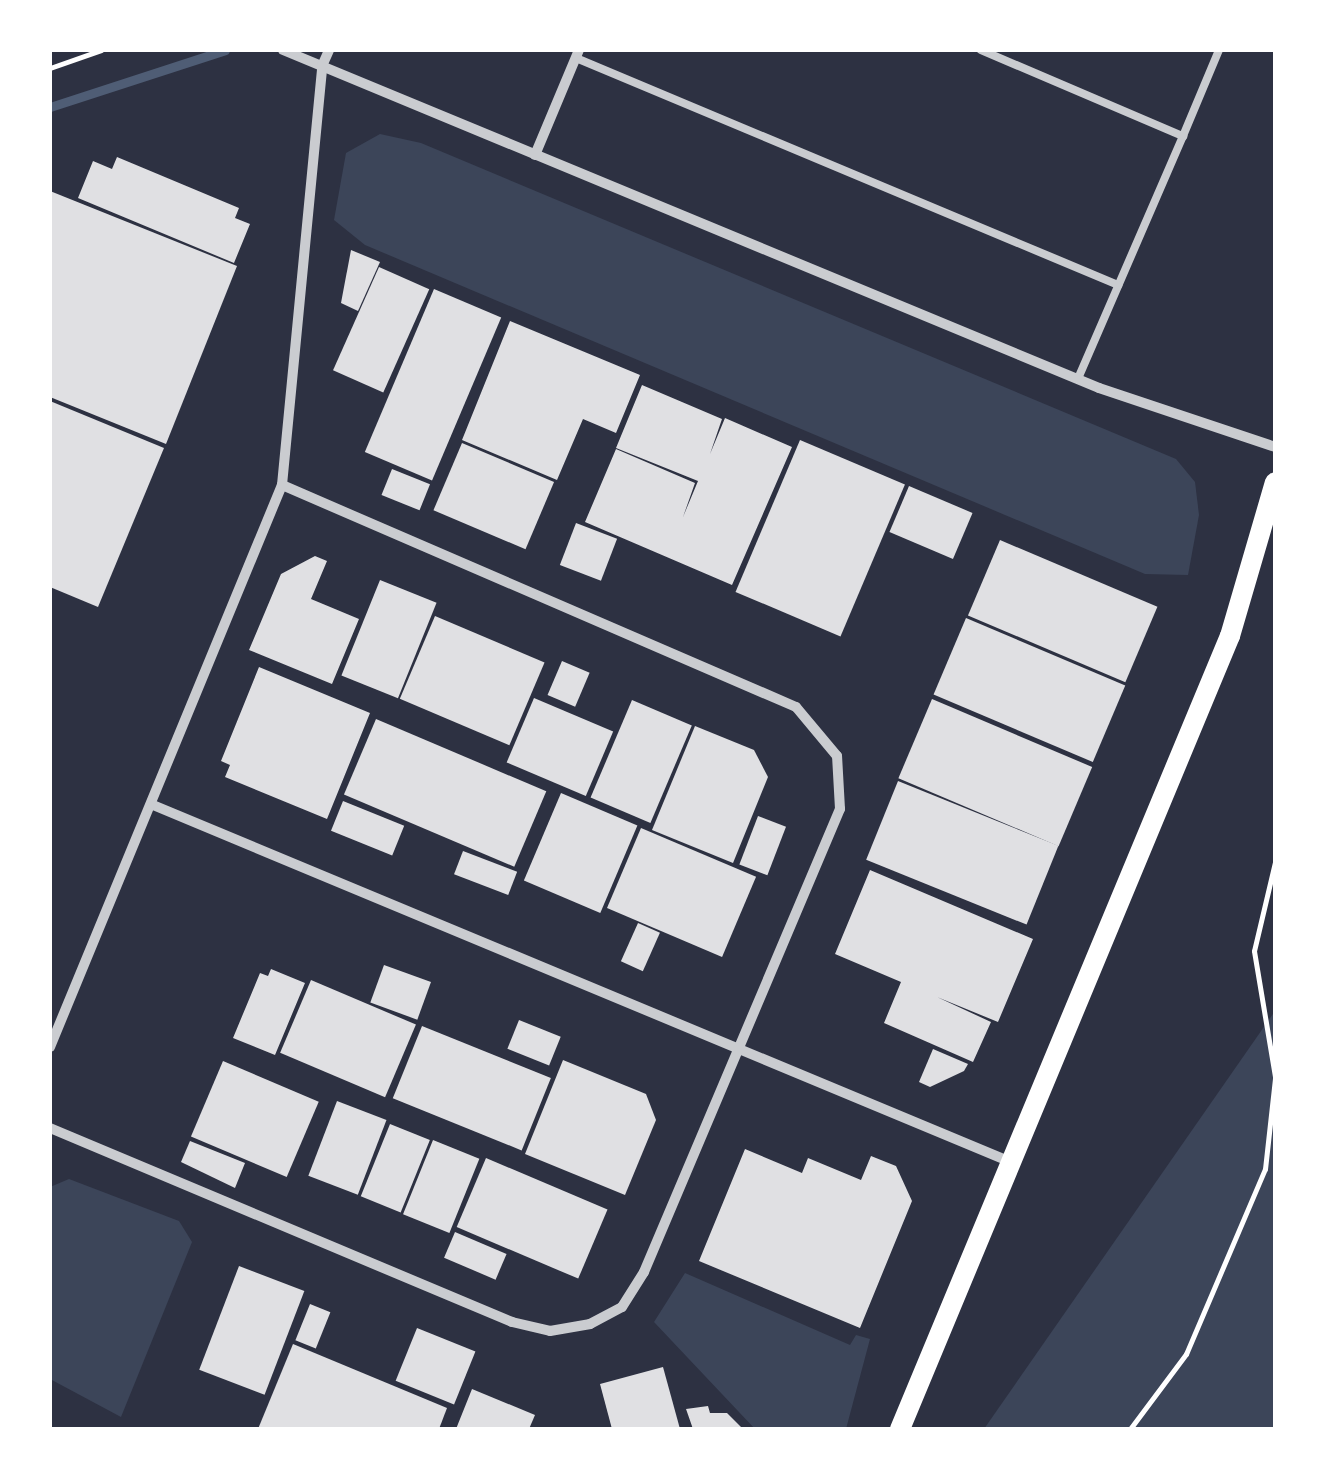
<!DOCTYPE html>
<html>
<head>
<meta charset="utf-8">
<style>
  body { margin:0 }
  #map { position:relative; width:1325px; height:1479px; overflow:hidden; background:#2d3142; font-family:Quicksand,sans-serif }
  div>[style] { position:absolute }
  [style*='--x'] { left:calc(var(--x)*1px); top:calc(var(--y)*1px); width:calc(var(--w)*1px); rotate:calc(var(--a)*1deg) }
  .green>* { inset:0; background:#3c4559 }
  .stream>* { height:9px; margin:-4.5px; padding:0 4.5px; transform-origin:4.5px; border-radius:4.5px; background:#4f5d75 }
  .building>* { inset:0; background:#e0e0e3; transform-origin:0 0 }
  .path>* { height:5px; margin:-2.5px; padding:0 2.5px; transform-origin:2.5px; border-radius:2.5px; background:#fff }
  .service>* { height:8px; margin:-4px; padding:0 4px; transform-origin:4px; border-radius:4px; background:#caccd0 }
  .minor>* { height:10px; margin:-5px; padding:0 5px; transform-origin:5px; border-radius:5px; background:#caccd0 }
  .secondary>* { height:20px; margin:-10px; padding:0 10px; transform-origin:10px; border-radius:10px; background:#fff }
  span { translate:-50% -50%; white-space:nowrap; text-align:center; line-height:1.15; -webkit-text-stroke:9px #fff; paint-order:stroke }
  .frame { position:absolute; inset:0; border:52px solid #fff; pointer-events:none }
</style>
</head>
<body>
<div id="map">
  <div class="green">
    <i style="clip-path:polygon(380px 134px,421px 143px,1176px 459px,1195px 482px,1199px 515px,1188px 575px,1145px 574px,365px 245px,334px 220px,346px 153px)"></i>
    <i style="clip-path:polygon(1275px 1011px,1275px 1429px,984px 1429px)"></i>
    <i style="clip-path:polygon(69px 1179px,179px 1221px,192px 1242px,121px 1417px,50px 1379px,50px 1187px)"></i>
    <i style="clip-path:polygon(685px 1273px,850px 1345px,856px 1335px,870px 1339px,846px 1429px,755px 1429px,654px 1322px)"></i>
  </div>
  <div class="stream">
    <i style="--x:50;--y:107;--w:184;--a:-18"></i>
  </div>
  <div class="building">
    <i style="clip-path:polygon(117px 157px,239px 208px,235px 218px,250px 224px,234px 263px,78px 198px,93px 161px,112px 169px)"></i>
    <i style="clip-path:polygon(50px 191px,237px 266px,166px 444px,50px 397px)"></i>
    <i style="clip-path:polygon(351px 250px,380px 262px,358px 311px,341px 303px)"></i>
    <i style="left:379px;top:267px;width:55px;height:113px;rotate:24deg"></i>
    <i style="left:434px;top:289px;width:73px;height:177px;rotate:23deg"></i>
    <i style="clip-path:polygon(510px 321px,640px 375px,616px 433px,583px 419px,557px 480px,462px 440px)"></i>
    <i style="clip-path:polygon(642px 385px,722px 419px,710px 454px,725px 418px,792px 447px,732px 585px,585px 522px,616px 449px,695px 483px,683px 517px,698px 481px,616px 448px)"></i>
    <i style="clip-path:polygon(50px 401px,164px 448px,98px 607px,50px 587px)"></i>
    <i style="left:800px;top:440px;width:114px;height:165px;rotate:23deg"></i>
    <i style="left:462px;top:443px;width:100px;height:73px;rotate:23deg"></i>
    <i style="left:392px;top:469px;width:41px;height:28px;rotate:22deg"></i>
    <i style="left:909px;top:486px;width:69px;height:50px;rotate:23deg"></i>
    <i style="left:576px;top:523px;width:44px;height:45px;rotate:21deg"></i>
    <i style="left:1000px;top:540px;width:171px;height:82px;rotate:23deg"></i>
    <i style="clip-path:polygon(315px 556px,327px 561px,311px 599px,359px 619px,332px 684px,249px 650px,281px 574px)"></i>
    <i style="left:380px;top:580px;width:61px;height:103px;rotate:22deg"></i>
    <i style="left:435px;top:616px;width:119px;height:90px;rotate:23deg"></i>
    <i style="left:966px;top:618px;width:173px;height:83px;rotate:23deg"></i>
    <i style="left:562px;top:661px;width:30px;height:37px;rotate:23deg"></i>
    <i style="clip-path:polygon(259px 667px,370px 713px,327px 819px,225px 777px,230px 765px,221px 761px)"></i>
    <i style="left:534px;top:698px;width:86px;height:70px;rotate:23deg"></i>
    <i style="left:932px;top:699px;width:174px;height:86px;rotate:23deg"></i>
    <i style="left:632px;top:700px;width:65px;height:106px;rotate:23deg"></i>
    <i style="left:376px;top:719px;width:185px;height:82px;rotate:23deg"></i>
    <i style="clip-path:polygon(695px 726px,754px 750px,768px 777px,733px 863px,652px 830px)"></i>
    <i style="left:898px;top:781px;width:173px;height:85px;rotate:22deg"></i>
    <i style="left:561px;top:793px;width:83px;height:95px;rotate:23deg"></i>
    <i style="left:343px;top:801px;width:66px;height:32px;rotate:22deg"></i>
    <i style="left:758px;top:816px;width:30px;height:52px;rotate:21deg"></i>
    <i style="left:641px;top:828px;width:125px;height:87px;rotate:23deg"></i>
    <i style="left:463px;top:851px;width:58px;height:25px;rotate:21deg"></i>
    <i style="clip-path:polygon(870px 870px,1033px 939px,998px 1022px,937px 997px,991px 1022px,973px 1062px,884px 1023px,901px 982px,835px 954px)"></i>
    <i style="left:638px;top:923px;width:24px;height:42px;rotate:24deg"></i>
    <i style="left:384px;top:965px;width:50px;height:40px;rotate:20deg"></i>
    <i style="clip-path:polygon(271px 969px,305px 983px,275px 1055px,233px 1038px,260px 973px,268px 976px)"></i>
    <i style="left:311px;top:980px;width:114px;height:79px;rotate:23deg"></i>
    <i style="left:519px;top:1020px;width:45px;height:31px;rotate:22deg"></i>
    <i style="left:422px;top:1026px;width:139px;height:78px;rotate:22deg"></i>
    <i style="clip-path:polygon(933px 1049px,968px 1064px,964px 1071px,930px 1087px,919px 1082px)"></i>
    <i style="clip-path:polygon(563px 1060px,646px 1094px,656px 1120px,625px 1195px,525px 1154px)"></i>
    <i style="left:223px;top:1061px;width:104px;height:82px;rotate:23deg"></i>
    <i style="left:337px;top:1101px;width:53px;height:80px;rotate:21deg"></i>
    <i style="left:390px;top:1124px;width:43px;height:78px;rotate:22deg"></i>
    <i style="left:433px;top:1140px;width:50px;height:80px;rotate:22deg"></i>
    <i style="clip-path:polygon(190px 1141px,245px 1163px,235px 1188px,181px 1162px)"></i>
    <i style="clip-path:polygon(745px 1149px,802px 1173px,808px 1158px,861px 1180px,871px 1156px,896px 1166px,912px 1201px,860px 1328px,699px 1261px)"></i>
    <i style="left:486px;top:1158px;width:132px;height:75px;rotate:23deg"></i>
    <i style="left:455px;top:1232px;width:56px;height:28px;rotate:23deg"></i>
    <i style="left:239px;top:1266px;width:70px;height:111px;rotate:21deg"></i>
    <i style="left:310px;top:1304px;width:22px;height:39px;rotate:22deg"></i>
    <i style="left:417px;top:1328px;width:63px;height:57px;rotate:22deg"></i>
    <i style="clip-path:polygon(293px 1344px,447px 1408px,439px 1429px,258px 1429px)"></i>
    <i style="clip-path:polygon(663px 1367px,680px 1429px,612px 1429px,600px 1384px)"></i>
    <i style="clip-path:polygon(472px 1389px,535px 1415px,529px 1429px,456px 1429px)"></i>
    <i style="clip-path:polygon(708px 1406px,710px 1413px,727px 1413px,743px 1429px,693px 1429px,686px 1409px)"></i>
  </div>
  <div class="path">
    <i style="--x:50;--y:68;--w:54;--a:-19.4"></i>
    <i style="--x:1275;--y:862;--w:91;--a:103.3"></i>
    <i style="--x:1254;--y:951;--w:128;--a:80.5"></i>
    <i style="--x:1130;--y:1429;--w:94;--a:-53.3"></i>
    <i style="--x:1186;--y:1354;--w:201;--a:-66.9"></i>
    <i style="--x:1265;--y:1169;--w:91;--a:-83.7"></i>
  </div>
  <div class="service">
    <i style="--x:981;--y:50;--w:220;--a:23.1"></i>
    <i style="--x:1183;--y:136;--w:265;--a:113.4"></i>
    <i style="--x:576;--y:58;--w:588;--a:22.72"></i>
    <i style="--x:1183;--y:136;--w:93;--a:-67.3"></i>
  </div>
  <div class="minor">
    <i style="--x:283;--y:50;--w:883;--a:22.5"></i>
    <i style="--x:1099;--y:388;--w:186;--a:18.5"></i>
    <i style="--x:535;--y:155;--w:114;--a:-67.3"></i>
    <i style="--x:153;--y:805;--w:932;--a:22.6"></i>
    <i style="--x:50;--y:1047;--w:608;--a:-67.57"></i>
    <i style="--x:282;--y:485;--w:421;--a:-84.5"></i>
    <i style="--x:322;--y:66;--w:17;--a:-66"></i>
    <i style="--x:50;--y:1128;--w:501;--a:22.78"></i>
    <i style="--x:512;--y:1322;--w:39;--a:13"></i>
    <i style="--x:550;--y:1331;--w:41;--a:-9.9"></i>
    <i style="--x:590;--y:1324;--w:36;--a:-28"></i>
    <i style="--x:622;--y:1307;--w:41;--a:-57.8"></i>
    <i style="--x:644;--y:1272;--w:503;--a:-67.06"></i>
    <i style="--x:840;--y:809;--w:53;--a:-93.2"></i>
    <i style="--x:837;--y:756;--w:64;--a:-129.9"></i>
    <i style="--x:796;--y:707;--w:560;--a:-156.64"></i>
  </div>
  <div class="secondary">
    <i style="--x:900;--y:1429;--w:859;--a:-67.41"></i>
    <i style="--x:1230;--y:636;--w:160;--a:-73.7"></i>
  </div>
  <div class="frame"></div>
</div>
</body>
</html>
